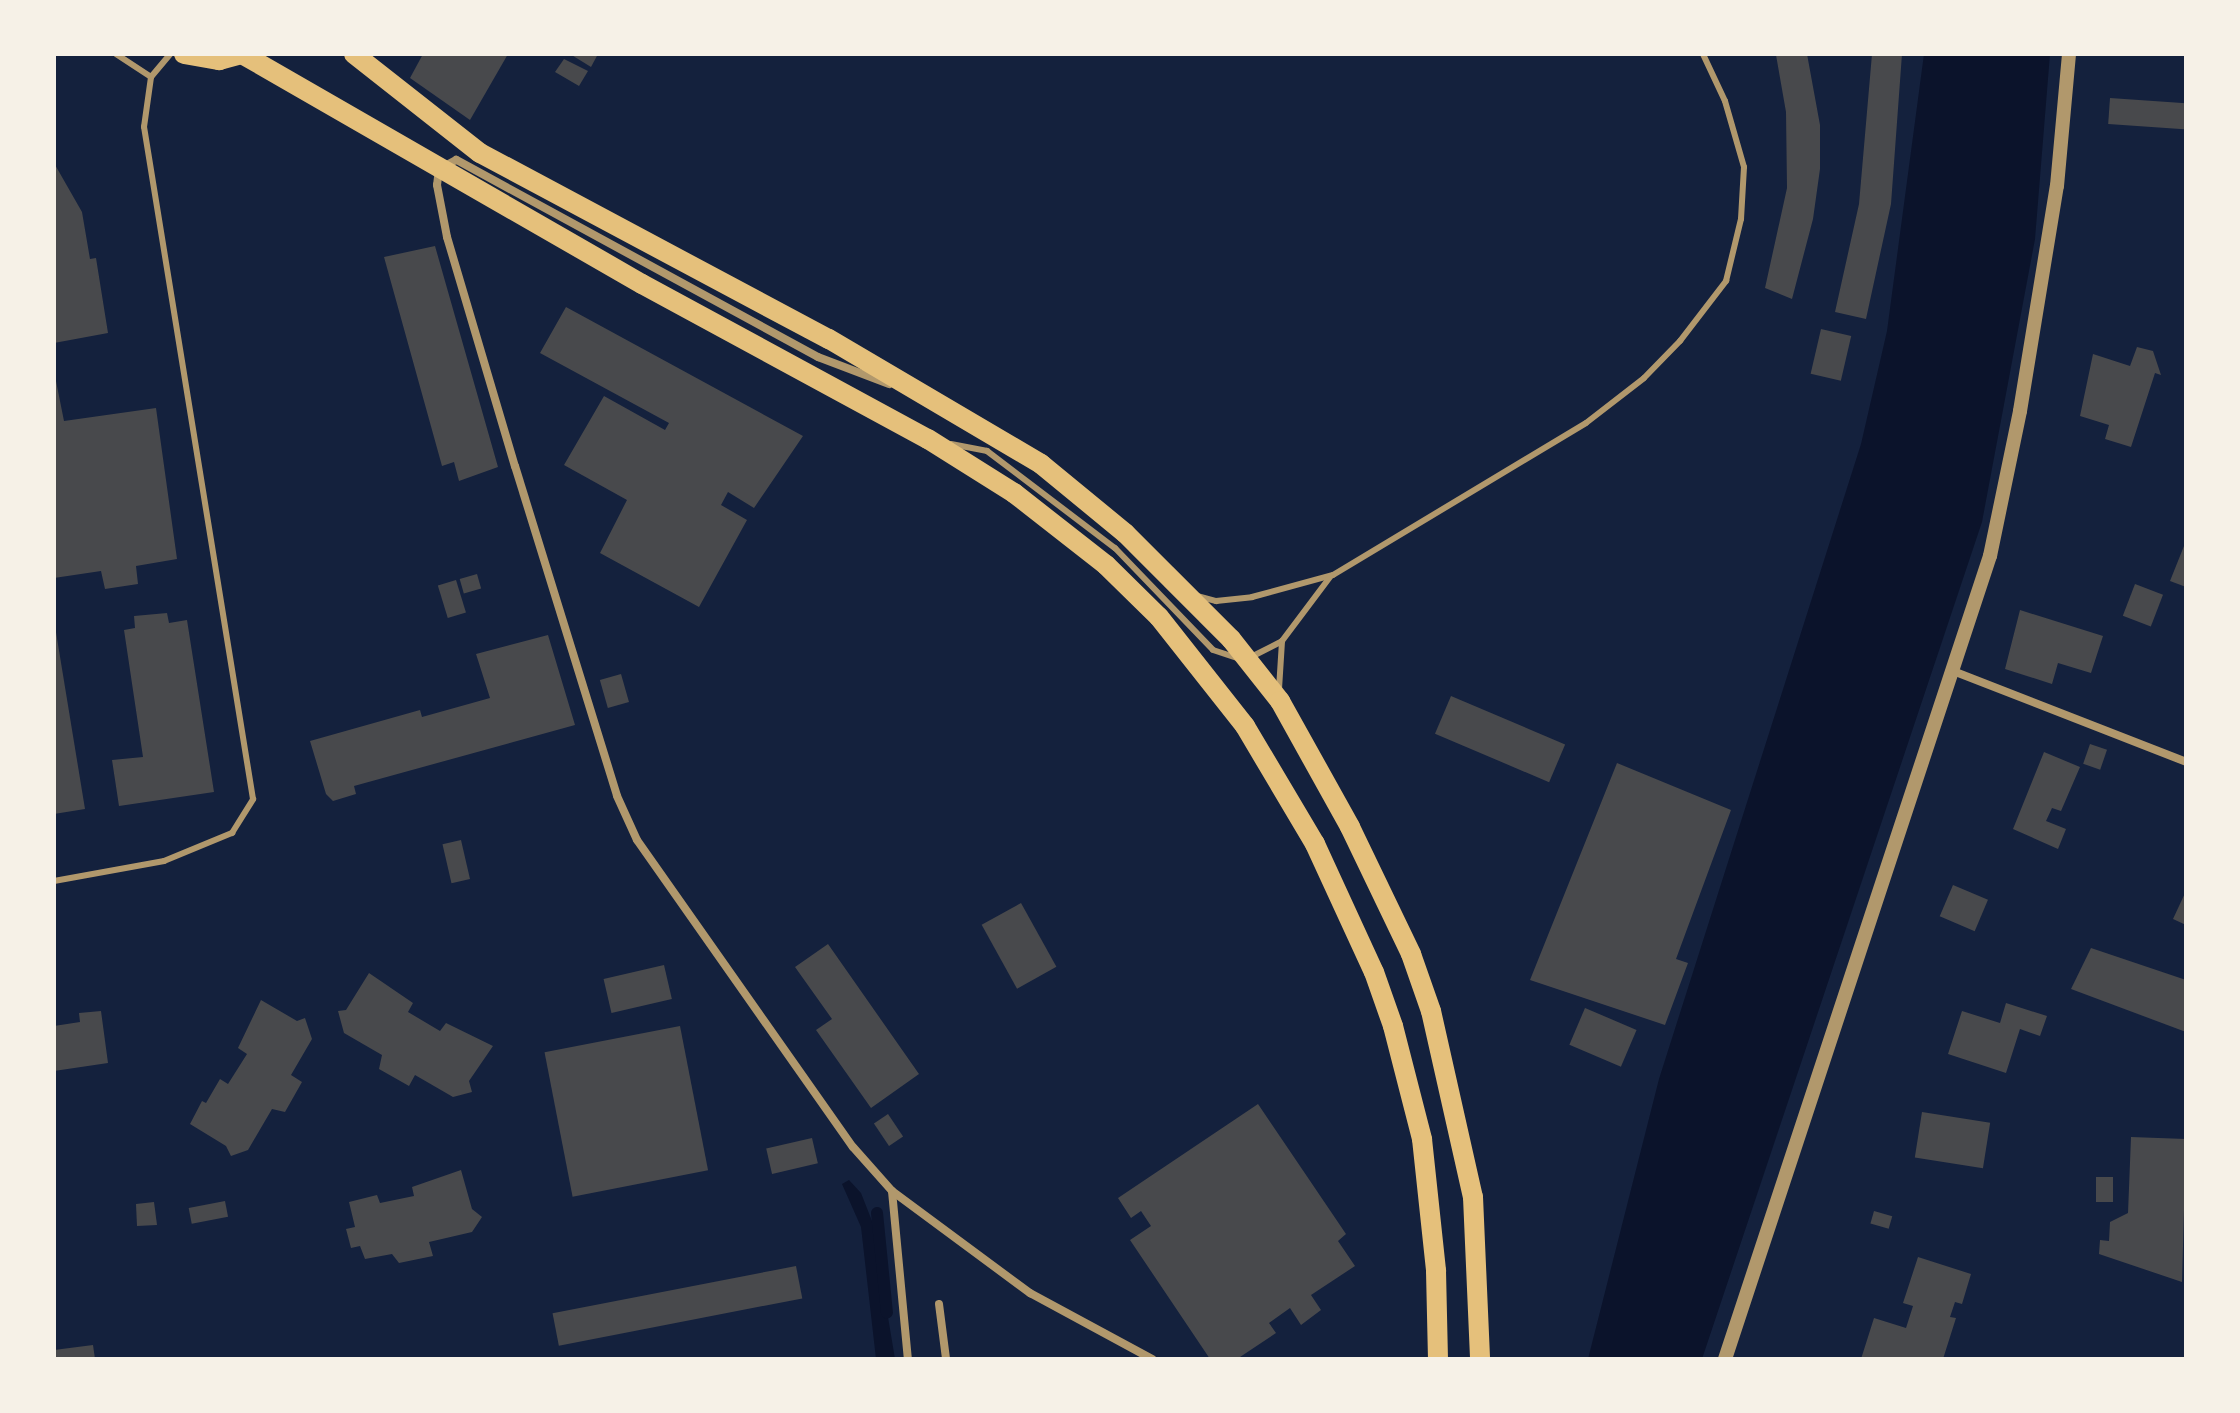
<!DOCTYPE html>
<html>
<head>
<meta charset="utf-8">
<style>
  body { margin:0 }
  #map { position:relative; width:2240px; height:1413px; overflow:hidden; background:#14213d; font-family:"Varela Round",sans-serif }
  div>[style] { position:absolute }
  [style*='--x'] { left:calc(var(--x)*1px); top:calc(var(--y)*1px); width:calc(var(--w)*1px); rotate:calc(var(--a)*1deg) }
  .water>* { inset:0; background:#0b132b }
  .stream>* { height:12px; margin:-6px; padding:0 6px; transform-origin:6px; border-radius:6px; background:#0b132b }
  .building>* { inset:0; background:#48494c; transform-origin:0 0 }
  .service>* { height:6px; margin:-3px; padding:0 3px; transform-origin:3px; border-radius:3px; background:#b1986c }
  .minor>* { height:8px; margin:-4px; padding:0 4px; transform-origin:4px; border-radius:4px; background:#b1986c }
  .tertiary>* { height:14px; margin:-7px; padding:0 7px; transform-origin:7px; border-radius:7px; background:#b1986c }
  .primary>* { height:20px; margin:-10px; padding:0 10px; transform-origin:10px; border-radius:10px; background:#e5c07b }
  span { translate:-50% -50%; white-space:nowrap; text-align:center; line-height:1.15; -webkit-text-stroke:7px #f6f1e7; paint-order:stroke }
  .frame { position:absolute; inset:0; border:56px solid #f6f1e7; pointer-events:none }
</style>
</head>
<body>
<div id="map">
  <div class="water">
    <i style="clip-path:polygon(1924px 54px,2050px 54px,2035px 239px,1982px 522px,1702px 1359px,1588px 1359px,1659px 1079px,1861px 444px,1887px 331px)"></i>
    <i style="clip-path:polygon(849px 1180px,861px 1193px,872px 1221px,895px 1359px,876px 1359px,861px 1227px,842px 1184px)"></i>
  </div>
  <div class="stream">
    <i style="--x:877;--y:1213;--w:100;--a:84.3"></i>
  </div>
  <div class="building">
    <i style="clip-path:polygon(423px 54px,508px 54px,470px 120px,410px 78px)"></i>
    <i style="clip-path:polygon(570px 54px,598px 54px,591px 67px)"></i>
    <i style="clip-path:polygon(1807px 54px,1820px 125px,1820px 169px,1813px 219px,1792px 299px,1765px 288px,1787px 188px,1786px 112px,1776px 55px)"></i>
    <i style="clip-path:polygon(1872px 54px,1902px 54px,1891px 204px,1866px 319px,1835px 312px,1859px 204px)"></i>
    <i style="clip-path:polygon(564px 59px,588px 71px,579px 86px,555px 72px)"></i>
    <i style="left:2110px;top:98px;width:76px;height:26px;rotate:4deg"></i>
    <i style="clip-path:polygon(54px 163px,82px 212px,90px 259px,96px 258px,108px 333px,54px 343px)"></i>
    <i style="clip-path:polygon(435px 246px,498px 467px,459px 481px,454px 462px,442px 466px,384px 257px)"></i>
    <i style="clip-path:polygon(566px 307px,803px 436px,754px 508px,728px 492px,721px 505px,747px 520px,699px 607px,600px 553px,627px 500px,564px 465px,604px 396px,665px 430px,669px 423px,540px 353px)"></i>
    <i style="left:1821px;top:329px;width:31px;height:46px;rotate:13deg"></i>
    <i style="clip-path:polygon(2137px 347px,2153px 351px,2161px 375px,2155px 373px,2131px 447px,2105px 439px,2109px 425px,2080px 416px,2093px 354px,2130px 366px)"></i>
    <i style="clip-path:polygon(54px 371px,64px 421px,156px 408px,177px 559px,136px 566px,138px 584px,105px 589px,101px 571px,54px 578px)"></i>
    <i style="clip-path:polygon(2186px 541px,2186px 587px,2170px 581px)"></i>
    <i style="left:477px;top:574px;width:15px;height:18px;rotate:74deg"></i>
    <i style="left:456px;top:580px;width:34px;height:19px;rotate:73deg"></i>
    <i style="left:2135px;top:584px;width:30px;height:34px;rotate:21deg"></i>
    <i style="clip-path:polygon(2020px 610px,2103px 636px,2091px 673px,2058px 663px,2052px 684px,2005px 669px)"></i>
    <i style="clip-path:polygon(167px 613px,169px 623px,187px 620px,214px 792px,119px 806px,112px 760px,143px 757px,124px 630px,135px 628px,134px 616px)"></i>
    <i style="clip-path:polygon(54px 620px,85px 809px,54px 814px)"></i>
    <i style="clip-path:polygon(548px 635px,575px 725px,354px 786px,356px 794px,333px 801px,326px 794px,310px 741px,420px 710px,422px 717px,490px 698px,476px 654px)"></i>
    <i style="left:621px;top:674px;width:29px;height:22px;rotate:74deg"></i>
    <i style="left:1451px;top:696px;width:124px;height:41px;rotate:23deg"></i>
    <i style="left:2090px;top:744px;width:18px;height:21px;rotate:19deg"></i>
    <i style="clip-path:polygon(2044px 752px,2080px 767px,2061px 811px,2052px 808px,2046px 821px,2066px 829px,2058px 849px,2013px 829px)"></i>
    <i style="clip-path:polygon(1617px 763px,1731px 810px,1676px 959px,1688px 963px,1665px 1025px,1530px 980px)"></i>
    <i style="left:461px;top:840px;width:40px;height:19px;rotate:77deg"></i>
    <i style="left:1953px;top:885px;width:38px;height:34px;rotate:23deg"></i>
    <i style="clip-path:polygon(2186px 891px,2186px 925px,2173px 919px)"></i>
    <i style="left:1021px;top:903px;width:73px;height:45px;rotate:61deg"></i>
    <i style="clip-path:polygon(828px 944px,919px 1074px,871px 1108px,816px 1030px,832px 1019px,795px 967px)"></i>
    <i style="clip-path:polygon(2091px 948px,2186px 980px,2186px 1032px,2071px 989px)"></i>
    <i style="left:664px;top:965px;width:35px;height:62px;rotate:77deg"></i>
    <i style="clip-path:polygon(369px 973px,413px 1003px,408px 1012px,440px 1031px,446px 1023px,493px 1046px,469px 1081px,472px 1092px,453px 1097px,415px 1075px,409px 1086px,379px 1069px,382px 1055px,344px 1033px,338px 1011px,346px 1010px)"></i>
    <i style="clip-path:polygon(261px 1000px,297px 1021px,305px 1018px,312px 1039px,291px 1075px,302px 1082px,285px 1112px,272px 1109px,248px 1150px,231px 1156px,226px 1146px,190px 1124px,202px 1101px,206px 1103px,220px 1079px,228px 1084px,247px 1054px,238px 1048px)"></i>
    <i style="clip-path:polygon(2006px 1003px,2047px 1016px,2040px 1036px,2020px 1029px,2006px 1073px,1948px 1054px,1962px 1011px,2000px 1023px)"></i>
    <i style="left:1585px;top:1008px;width:56px;height:40px;rotate:23deg"></i>
    <i style="clip-path:polygon(101px 1011px,108px 1063px,54px 1071px,54px 1026px,80px 1022px,79px 1013px)"></i>
    <i style="left:680px;top:1026px;width:147px;height:138px;rotate:79deg"></i>
    <i style="clip-path:polygon(1258px 1104px,1346px 1234px,1338px 1241px,1355px 1266px,1311px 1295px,1321px 1310px,1301px 1325px,1290px 1308px,1269px 1323px,1276px 1333px,1237px 1359px,1210px 1359px,1130px 1240px,1151px 1226px,1141px 1211px,1131px 1218px,1118px 1198px)"></i>
    <i style="left:1922px;top:1112px;width:69px;height:46px;rotate:9deg"></i>
    <i style="left:888px;top:1114px;width:27px;height:17px;rotate:56deg"></i>
    <i style="clip-path:polygon(2131px 1137px,2186px 1139px,2182px 1282px,2099px 1254px,2100px 1240px,2109px 1241px,2110px 1222px,2128px 1213px)"></i>
    <i style="left:812px;top:1138px;width:26px;height:47px;rotate:77deg"></i>
    <i style="clip-path:polygon(461px 1170px,472px 1209px,482px 1217px,472px 1232px,429px 1242px,433px 1256px,399px 1263px,392px 1254px,365px 1259px,360px 1246px,351px 1248px,346px 1229px,355px 1227px,349px 1202px,377px 1195px,380px 1203px,414px 1196px,412px 1187px)"></i>
    <i style="left:2096px;top:1177px;width:17px;height:25px"></i>
    <i style="left:225px;top:1201px;width:16px;height:37px;rotate:79deg"></i>
    <i style="clip-path:polygon(154px 1202px,157px 1225px,137px 1226px,136px 1204px)"></i>
    <i style="left:1874px;top:1211px;width:19px;height:13px;rotate:16deg"></i>
    <i style="clip-path:polygon(1918px 1257px,1971px 1274px,1962px 1304px,1955px 1302px,1950px 1317px,1956px 1318px,1943px 1359px,1861px 1359px,1874px 1318px,1906px 1328px,1913px 1306px,1903px 1303px)"></i>
    <i style="left:796px;top:1266px;width:33px;height:248px;rotate:79deg"></i>
    <i style="clip-path:polygon(93px 1345px,95px 1359px,54px 1359px,54px 1350px)"></i>
  </div>
  <div class="service">
    <i style="--x:116;--y:54;--w:42;--a:33.3"></i>
    <i style="--x:951;--y:444;--w:37;--a:11"></i>
    <i style="--x:987;--y:451;--w:161;--a:37.2"></i>
    <i style="--x:1115;--y:548;--w:141;--a:46.1"></i>
    <i style="--x:1213;--y:650;--w:26;--a:18"></i>
    <i style="--x:1197;--y:596;--w:20;--a:15"></i>
    <i style="--x:1216;--y:601;--w:36;--a:-6"></i>
    <i style="--x:1252;--y:597;--w:84;--a:-15.2"></i>
    <i style="--x:1333;--y:575;--w:295;--a:-31"></i>
    <i style="--x:1586;--y:423;--w:73;--a:-37.8"></i>
    <i style="--x:1644;--y:378;--w:52;--a:-45.8"></i>
    <i style="--x:1680;--y:341;--w:76;--a:-52.5"></i>
    <i style="--x:1726;--y:281;--w:64;--a:-76.4"></i>
    <i style="--x:1741;--y:219;--w:52;--a:-86.7"></i>
    <i style="--x:1744;--y:167;--w:69;--a:-106.1"></i>
    <i style="--x:1725;--y:101;--w:52;--a:-115.1"></i>
    <i style="--x:1249;--y:658;--w:37;--a:-27"></i>
    <i style="--x:1279;--y:689;--w:48;--a:-86.4"></i>
    <i style="--x:1282;--y:641;--w:80;--a:-53.1"></i>
    <i style="--x:54;--y:881;--w:112;--a:-10.3"></i>
    <i style="--x:164;--y:861;--w:74;--a:-22.4"></i>
    <i style="--x:232;--y:833;--w:40;--a:-58"></i>
    <i style="--x:253;--y:799;--w:681;--a:-99.21"></i>
    <i style="--x:144;--y:127;--w:50;--a:-82"></i>
    <i style="--x:151;--y:77;--w:30;--a:-50"></i>
  </div>
  <div class="minor">
    <i style="--x:889;--y:384;--w:76;--a:-159.2"></i>
    <i style="--x:818;--y:357;--w:412;--a:-151.4"></i>
    <i style="--x:456;--y:160;--w:19;--a:152"></i>
    <i style="--x:439;--y:169;--w:16;--a:97"></i>
    <i style="--x:437;--y:185;--w:53;--a:79.1"></i>
    <i style="--x:447;--y:237;--w:239;--a:73.5"></i>
    <i style="--x:515;--y:466;--w:345;--a:72.8"></i>
    <i style="--x:617;--y:796;--w:48;--a:65.6"></i>
    <i style="--x:637;--y:840;--w:375;--a:54.9"></i>
    <i style="--x:853;--y:1147;--w:59;--a:48.4"></i>
    <i style="--x:892;--y:1191;--w:172;--a:36.5"></i>
    <i style="--x:1030;--y:1293;--w:139;--a:28.4"></i>
    <i style="--x:1953;--y:671;--w:250;--a:21.3"></i>
    <i style="--x:892;--y:1191;--w:169;--a:84.6"></i>
    <i style="--x:939;--y:1304;--w:55;--a:82.7"></i>
  </div>
  <div class="tertiary">
    <i style="--x:1725;--y:1359;--w:846;--a:-71.74"></i>
    <i style="--x:1990;--y:556;--w:148;--a:-78.3"></i>
    <i style="--x:2020;--y:411;--w:228;--a:-80.7"></i>
    <i style="--x:2057;--y:186;--w:133;--a:-84.8"></i>
  </div>
  <div class="primary">
    <i style="--x:184;--y:54;--w:36;--a:10"></i>
    <i style="--x:219;--y:60;--w:24;--a:-15"></i>
    <i style="--x:242;--y:54;--w:461;--a:29.9"></i>
    <i style="--x:642;--y:284;--w:325;--a:28.5"></i>
    <i style="--x:928;--y:439;--w:102;--a:32.1"></i>
    <i style="--x:1014;--y:493;--w:117;--a:38"></i>
    <i style="--x:1106;--y:565;--w:74;--a:44.5"></i>
    <i style="--x:1159;--y:617;--w:139;--a:51.7"></i>
    <i style="--x:1245;--y:726;--w:137;--a:59.3"></i>
    <i style="--x:1315;--y:844;--w:141;--a:65.3"></i>
    <i style="--x:1374;--y:972;--w:57;--a:70.6"></i>
    <i style="--x:1393;--y:1026;--w:117;--a:75.6"></i>
    <i style="--x:1422;--y:1139;--w:133;--a:83.9"></i>
    <i style="--x:1436;--y:1271;--w:88;--a:88.7"></i>
    <i style="--x:354;--y:54;--w:160;--a:38.2"></i>
    <i style="--x:480;--y:153;--w:395;--a:28.1"></i>
    <i style="--x:829;--y:339;--w:246;--a:30.5"></i>
    <i style="--x:1041;--y:464;--w:109;--a:39.4"></i>
    <i style="--x:1125;--y:533;--w:150;--a:45"></i>
    <i style="--x:1231;--y:639;--w:79;--a:51.7"></i>
    <i style="--x:1280;--y:701;--w:144;--a:60.9"></i>
    <i style="--x:1350;--y:827;--w:141;--a:64.3"></i>
    <i style="--x:1411;--y:954;--w:60;--a:70.7"></i>
    <i style="--x:1431;--y:1011;--w:191;--a:77.3"></i>
    <i style="--x:1473;--y:1197;--w:162;--a:87.5"></i>
  </div>
  <div class="frame"></div>
</div>
</body>
</html>
